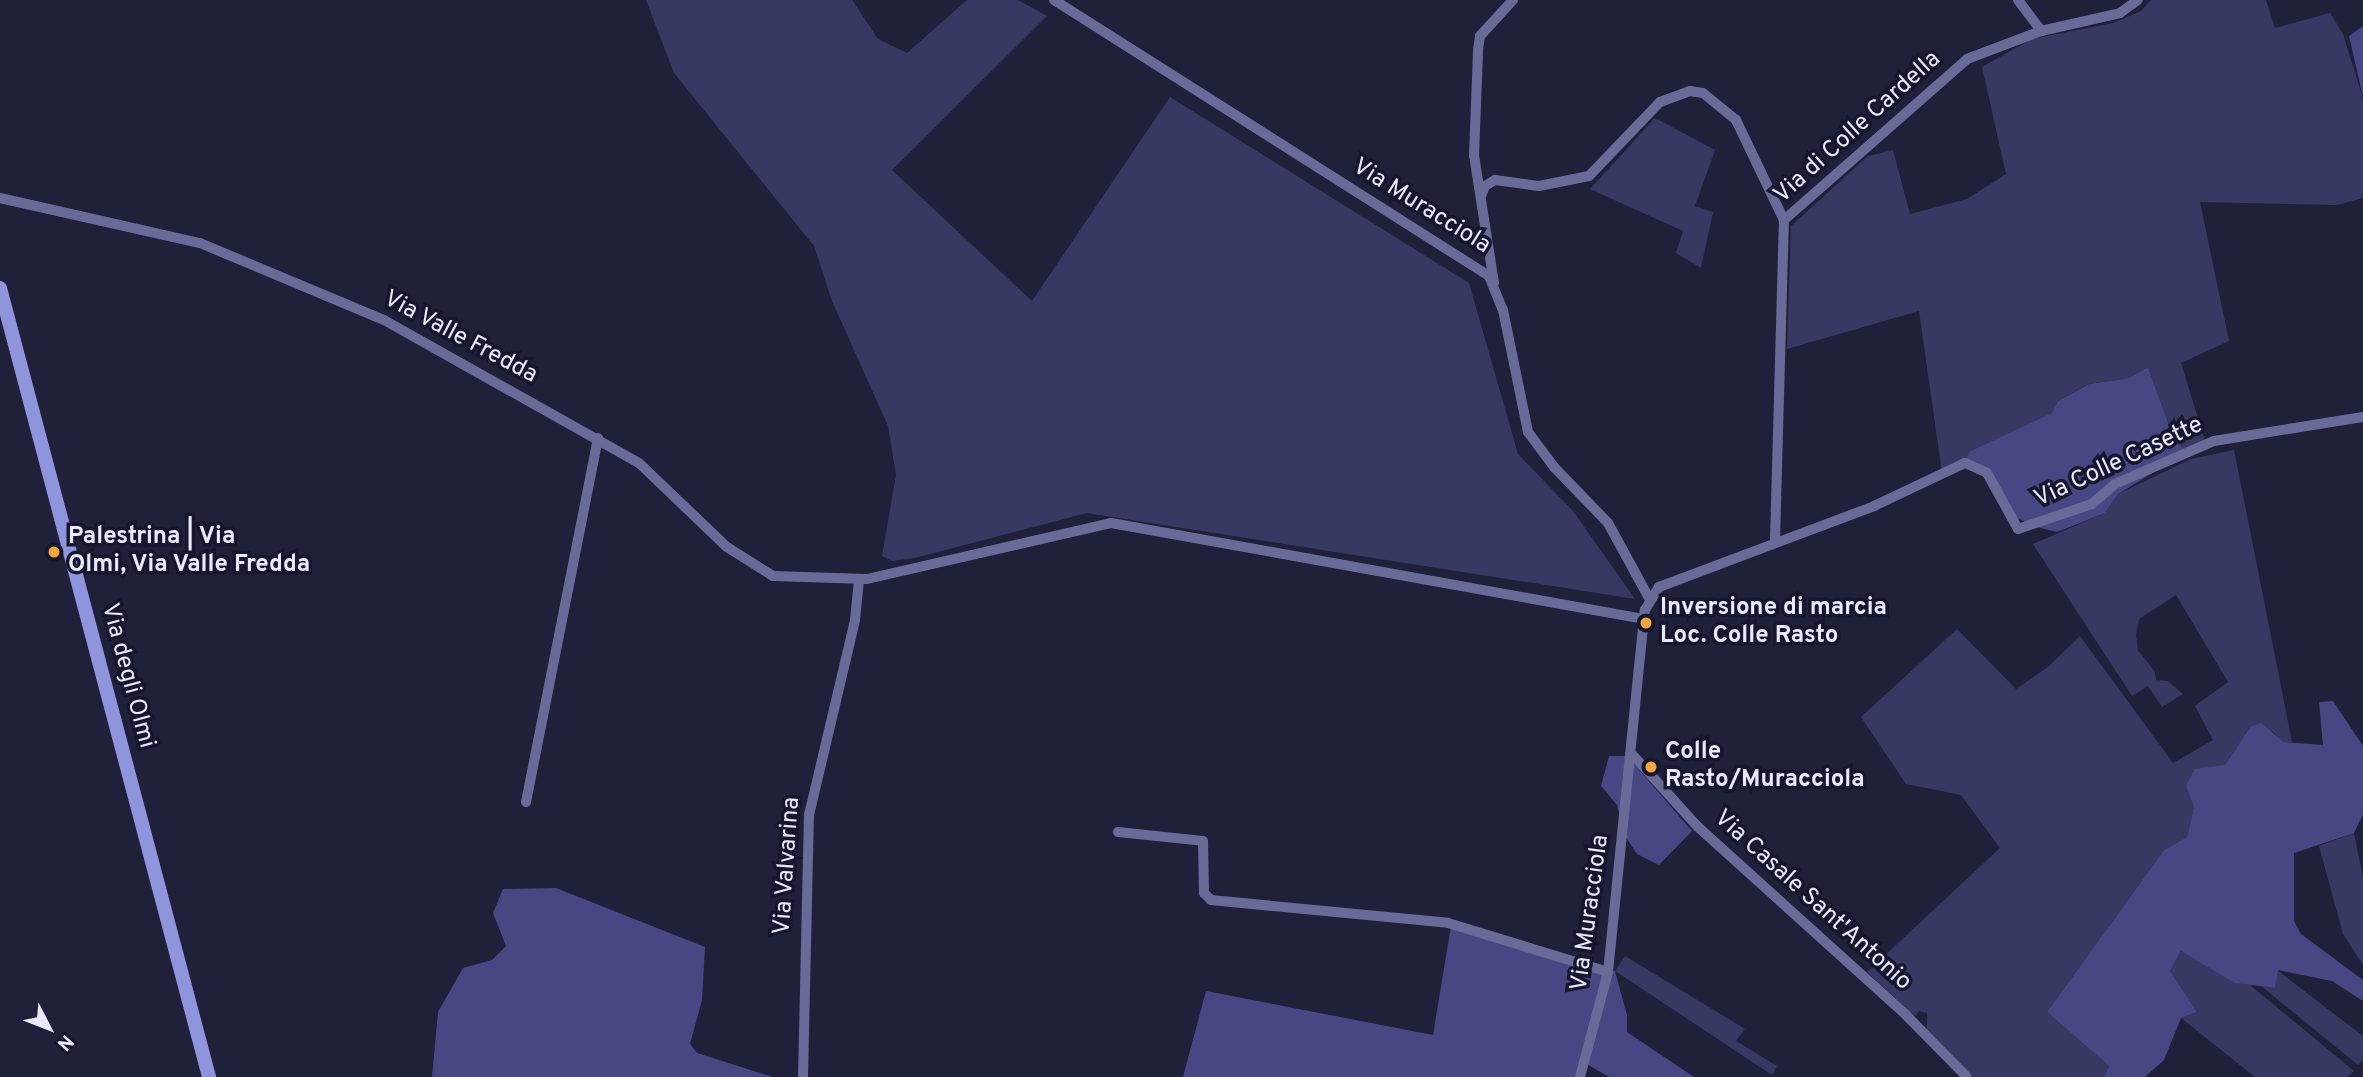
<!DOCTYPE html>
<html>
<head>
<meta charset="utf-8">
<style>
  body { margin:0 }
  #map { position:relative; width:2363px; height:1077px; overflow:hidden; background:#1f2039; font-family:Overpass,sans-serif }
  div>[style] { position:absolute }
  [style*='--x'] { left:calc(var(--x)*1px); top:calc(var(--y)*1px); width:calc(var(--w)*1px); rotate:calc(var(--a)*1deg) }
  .green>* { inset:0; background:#373963 }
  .forest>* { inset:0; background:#474883 }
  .street>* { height:10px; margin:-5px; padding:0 5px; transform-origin:5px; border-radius:5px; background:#686b98 }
  .secondary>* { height:14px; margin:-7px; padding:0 7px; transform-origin:7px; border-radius:7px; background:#9094dc }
  .dots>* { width:19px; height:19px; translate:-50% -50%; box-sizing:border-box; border:4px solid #16162f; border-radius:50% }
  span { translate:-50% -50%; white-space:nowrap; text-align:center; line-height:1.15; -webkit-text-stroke:7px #16162f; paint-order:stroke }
  .street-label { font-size:24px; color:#e9ebfd }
  .poi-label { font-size:24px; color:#e9ebfd; font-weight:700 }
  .left { translate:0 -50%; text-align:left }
  .north { position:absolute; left:14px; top:993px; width:70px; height:70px; -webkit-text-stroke:5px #16162f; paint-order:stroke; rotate:132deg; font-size:19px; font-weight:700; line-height:28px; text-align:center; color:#e9ebfd }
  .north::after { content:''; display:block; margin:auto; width:24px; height:32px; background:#e9ebfd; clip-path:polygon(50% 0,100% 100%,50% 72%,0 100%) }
</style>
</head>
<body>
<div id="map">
  <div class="green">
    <i style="clip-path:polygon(646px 0,852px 0,878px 39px,907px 53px,967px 0,1018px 0,1047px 16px,892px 170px,1032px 301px,1170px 97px,1469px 283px,1518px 454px,1573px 511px,1635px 599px,1087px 513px,915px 558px,892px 561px,882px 556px,896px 475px,888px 426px,832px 301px,814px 246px,674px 73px)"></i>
    <i style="clip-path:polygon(2151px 0,2266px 0,2275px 28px,2330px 13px,2343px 34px,2363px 99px,2363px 198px,2337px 205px,2200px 202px,2229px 341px,2181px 363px,2206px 444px,2187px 452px,2174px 439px,2148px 367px,2129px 378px,2088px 384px,2058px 401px,2052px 413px,1942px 473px,1919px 311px,1787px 349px,1791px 226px,1868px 156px,1893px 150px,1910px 214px,1967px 199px,2006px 174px,1982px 67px,2032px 39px,2113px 23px,2141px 11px)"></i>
    <i style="clip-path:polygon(1655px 118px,1715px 150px,1695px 206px,1713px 212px,1701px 268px,1676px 253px,1683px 231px,1590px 189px)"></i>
    <i style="clip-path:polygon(2234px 450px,2292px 742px,2284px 742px,2272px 731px,2250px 727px,2225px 765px,2212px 768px,2187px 786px,2194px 807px,2187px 837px,2164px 850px,2047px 1012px,2109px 1066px,2104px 1077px,1974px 1077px,1927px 1029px,1927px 1013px,1919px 1011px,1915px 1016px,1867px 972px,2000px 848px,1961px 795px,1906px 784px,1861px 717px,1957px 629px,2016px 689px,2048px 667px,2080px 636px,2173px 763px,2213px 740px,2195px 706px,2228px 682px,2176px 595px,2139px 619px,2136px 635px,2138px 650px,2155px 672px,2156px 680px,2168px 681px,2183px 694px,2162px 707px,2148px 686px,2132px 696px,2033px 544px,2105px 513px,2118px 494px,2191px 459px)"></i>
    <i style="clip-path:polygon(2354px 833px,2363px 878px,2363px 965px,2343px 934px,2319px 846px)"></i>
    <i style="clip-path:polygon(2181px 951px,2235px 982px,2250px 985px,2354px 1071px,2347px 1077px,2255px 1077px,2181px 1018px,2197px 1012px,2170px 971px)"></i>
    <i style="clip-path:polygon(1625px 956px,1745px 1029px,1736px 1041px,1777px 1066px,1772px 1075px,1615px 971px)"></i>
    <i style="clip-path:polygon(2277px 970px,2363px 1036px,2363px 1060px,2358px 1065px,2261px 986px,2275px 988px)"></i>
  </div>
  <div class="forest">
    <i style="clip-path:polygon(2363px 26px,2363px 97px,2349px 36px)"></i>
    <i style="clip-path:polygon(2148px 367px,2174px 439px,2187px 452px,2118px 494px,2105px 513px,2057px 532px,2033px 526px,2010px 514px,1988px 473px,1965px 463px,1969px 452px,2052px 413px,2058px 401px,2089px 384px,2129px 378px)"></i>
    <i style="clip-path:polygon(2333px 701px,2363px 746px,2363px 814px,2354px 833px,2294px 853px,2294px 921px,2301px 934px,2363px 980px,2363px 1001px,2332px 981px,2278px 970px,2275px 988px,2235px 983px,2181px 951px,2170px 971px,2197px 1012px,2181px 1018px,2164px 1060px,2145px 1077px,2104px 1077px,2109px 1066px,2047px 1012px,2164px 850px,2187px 837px,2194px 807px,2186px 786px,2195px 769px,2225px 765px,2250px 727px,2261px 723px,2284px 742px,2323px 745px,2319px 702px)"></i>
    <i style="clip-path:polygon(1609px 756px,1627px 756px,1692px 831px,1659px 865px,1637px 854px,1625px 836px,1617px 805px,1601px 786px)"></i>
    <i style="clip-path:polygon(556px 888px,705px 947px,702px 1000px,690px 1044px,697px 1053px,773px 1077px,432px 1077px,438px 1012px,463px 968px,492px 960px,506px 946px,493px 913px,503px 889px)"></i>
    <i style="clip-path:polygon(1451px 926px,1615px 971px,1627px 1015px,1627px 1032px,1694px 1077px,1609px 1077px,1585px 1063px,1580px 1077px,1183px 1077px,1206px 991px,1433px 1035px)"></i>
  </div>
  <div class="street">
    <i style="--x:1054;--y:0;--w:515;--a:32.39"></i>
    <i style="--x:1489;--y:276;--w:37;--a:68"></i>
    <i style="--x:1503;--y:310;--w:125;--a:78.4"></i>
    <i style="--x:1528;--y:432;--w:44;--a:53.4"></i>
    <i style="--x:1554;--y:467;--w:78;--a:46"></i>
    <i style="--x:1608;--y:523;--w:85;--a:61.3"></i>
    <i style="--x:2018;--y:0;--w:39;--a:53"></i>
    <i style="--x:1481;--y:196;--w:11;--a:-68"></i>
    <i style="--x:1485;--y:186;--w:12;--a:-31"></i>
    <i style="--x:1495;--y:180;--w:44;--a:7.8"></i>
    <i style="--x:1539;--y:186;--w:51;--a:-11.3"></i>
    <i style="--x:1589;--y:176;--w:103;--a:-46.2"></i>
    <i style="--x:1660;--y:102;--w:32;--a:-20"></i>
    <i style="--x:1690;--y:91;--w:13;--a:9"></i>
    <i style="--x:1703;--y:93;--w:43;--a:39.3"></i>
    <i style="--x:1736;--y:120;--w:111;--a:64.4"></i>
    <i style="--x:0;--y:198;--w:205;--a:12.7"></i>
    <i style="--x:200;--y:243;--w:199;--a:22.7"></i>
    <i style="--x:384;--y:320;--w:292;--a:29.3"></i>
    <i style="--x:639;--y:463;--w:122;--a:43.7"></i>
    <i style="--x:727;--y:547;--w:54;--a:32.2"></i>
    <i style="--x:773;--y:576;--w:94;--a:1.8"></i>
    <i style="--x:867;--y:579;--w:250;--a:-12.9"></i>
    <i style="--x:1111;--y:523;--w:542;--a:10.21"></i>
    <i style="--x:1494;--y:283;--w:129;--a:-98.9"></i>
    <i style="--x:1474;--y:156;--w:106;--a:-87.8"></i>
    <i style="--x:1478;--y:50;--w:14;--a:-82"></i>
    <i style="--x:1480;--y:36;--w:49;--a:-47.5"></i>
    <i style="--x:1775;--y:540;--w:320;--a:-88.4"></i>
    <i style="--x:1784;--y:220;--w:244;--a:-41.3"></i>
    <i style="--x:1967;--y:59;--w:79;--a:-20.7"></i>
    <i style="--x:2041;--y:31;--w:81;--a:-12.8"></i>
    <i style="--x:2120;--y:13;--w:22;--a:-36"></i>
    <i style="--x:1631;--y:753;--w:98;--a:47.9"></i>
    <i style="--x:1697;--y:826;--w:282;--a:42.1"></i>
    <i style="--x:1906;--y:1015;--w:87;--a:45.5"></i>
    <i style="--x:526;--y:802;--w:371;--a:-78.8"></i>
    <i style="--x:1118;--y:832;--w:85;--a:6"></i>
    <i style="--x:1203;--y:841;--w:52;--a:88.9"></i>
    <i style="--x:1204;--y:893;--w:10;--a:45"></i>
    <i style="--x:1211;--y:900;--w:238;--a:5.5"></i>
    <i style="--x:1448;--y:923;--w:167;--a:17"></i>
    <i style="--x:803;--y:1077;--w:262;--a:-88.7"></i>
    <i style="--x:809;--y:815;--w:200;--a:-76.7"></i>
    <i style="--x:855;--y:620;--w:40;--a:-84.3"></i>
    <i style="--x:1580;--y:1077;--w:109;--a:-75.1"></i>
    <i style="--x:1608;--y:972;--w:364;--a:-84.2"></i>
    <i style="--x:1645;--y:610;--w:27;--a:-59"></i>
    <i style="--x:1659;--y:587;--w:230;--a:-20.6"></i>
    <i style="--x:1874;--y:506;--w:101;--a:-25.3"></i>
    <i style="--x:1965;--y:463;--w:24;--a:24"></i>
    <i style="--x:1987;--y:473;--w:64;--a:61"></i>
    <i style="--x:2018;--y:529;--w:78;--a:-18.7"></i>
    <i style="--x:2092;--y:504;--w:30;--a:-41"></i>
    <i style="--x:2115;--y:484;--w:108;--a:-23.5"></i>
    <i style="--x:2214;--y:441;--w:151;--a:-9.2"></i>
  </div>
  <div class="secondary">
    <i style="--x:0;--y:288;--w:816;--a:75.16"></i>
  </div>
  <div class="dots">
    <i style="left:54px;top:552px;background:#f1a63f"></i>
    <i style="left:1646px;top:623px;background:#f1a63f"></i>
    <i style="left:1651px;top:767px;background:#f1a63f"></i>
  </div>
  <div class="street-label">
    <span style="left:1858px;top:128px;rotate:-42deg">Via di Colle Cardella</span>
    <span style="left:1421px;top:207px;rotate:32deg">Via Muracciola</span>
    <span style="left:460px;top:338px;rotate:28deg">Via Valle Fredda</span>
    <span style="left:2119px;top:463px;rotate:-25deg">Via Colle Casette</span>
    <span style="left:127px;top:676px;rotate:75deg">Via degli Olmi</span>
    <span style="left:788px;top:866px;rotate:-86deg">Via Valvarina</span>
    <span style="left:1812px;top:901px;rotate:42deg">Via Casale Sant'Antonio</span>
    <span style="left:1591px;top:913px;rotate:-82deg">Via Muracciola</span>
  </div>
  <div class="poi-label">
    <span class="left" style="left:68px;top:552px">Palestrina | Via<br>Olmi, Via Valle Fredda</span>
    <span class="left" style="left:1660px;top:623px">Inversione di marcia<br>Loc. Colle Rasto</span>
    <span class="left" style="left:1665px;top:767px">Colle<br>Rasto/Muracciola</span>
  </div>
  <div class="north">N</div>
</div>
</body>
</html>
